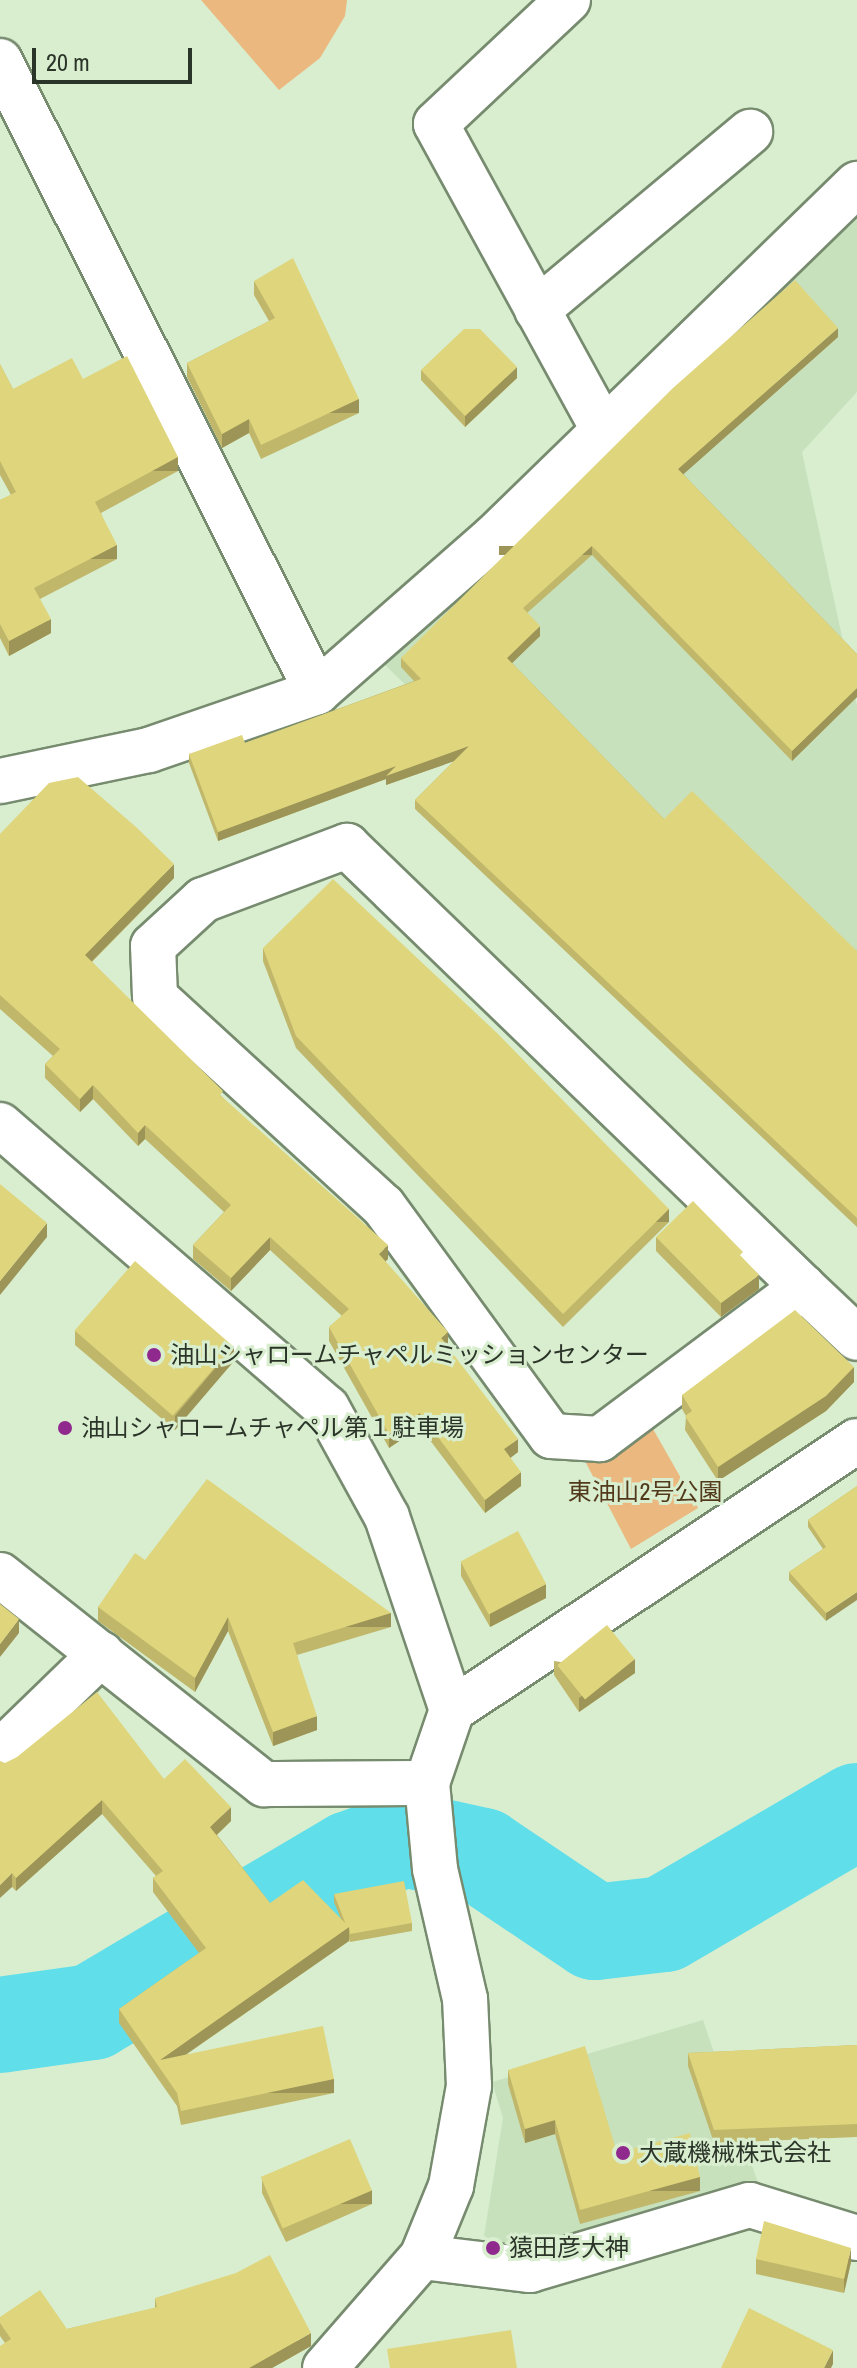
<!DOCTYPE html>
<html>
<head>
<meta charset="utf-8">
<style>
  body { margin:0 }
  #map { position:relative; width:857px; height:2368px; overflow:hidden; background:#d8eecf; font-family:"Archivo Narrow","Noto Sans JP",sans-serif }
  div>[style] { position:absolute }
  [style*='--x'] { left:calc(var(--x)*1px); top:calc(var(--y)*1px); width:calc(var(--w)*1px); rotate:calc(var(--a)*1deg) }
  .built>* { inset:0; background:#c7e1bd }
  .green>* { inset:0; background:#ebb87f }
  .river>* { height:96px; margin:-48px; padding:0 48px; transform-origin:48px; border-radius:48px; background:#60deea }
  .roads { filter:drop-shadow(2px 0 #778b6f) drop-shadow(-2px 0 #778b6f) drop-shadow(0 2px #778b6f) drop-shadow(0 -2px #778b6f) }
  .minor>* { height:44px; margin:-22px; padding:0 22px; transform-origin:22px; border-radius:22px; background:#fff }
  .wall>* { inset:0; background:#c0b76b }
  .shaded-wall>* { inset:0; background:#9c9557; transform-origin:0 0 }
  .building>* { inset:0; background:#dfd57c; transform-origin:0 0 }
  .dots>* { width:22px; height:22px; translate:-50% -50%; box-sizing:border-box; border:4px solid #d8eecf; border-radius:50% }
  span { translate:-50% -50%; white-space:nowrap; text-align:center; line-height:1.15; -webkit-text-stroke:6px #d8eecf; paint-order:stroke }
  .poi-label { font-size:24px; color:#2b3428 }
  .left { translate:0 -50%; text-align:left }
  .park-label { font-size:24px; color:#53391b }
  .scale { position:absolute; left:32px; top:48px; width:160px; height:36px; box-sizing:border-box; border:4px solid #2b3428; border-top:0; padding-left:10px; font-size:24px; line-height:28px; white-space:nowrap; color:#2b3428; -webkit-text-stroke:6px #d8eecf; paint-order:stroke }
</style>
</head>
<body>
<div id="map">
  <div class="built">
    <i style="clip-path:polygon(857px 219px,857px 392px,802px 452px,857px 706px,857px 1125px,383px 663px)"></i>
    <i style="clip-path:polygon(703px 2020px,760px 2189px,511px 2248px,484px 2236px,503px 2118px,492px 2082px)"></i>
  </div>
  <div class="green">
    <i style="clip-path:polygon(201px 0,347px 0,345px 16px,320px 58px,279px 90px)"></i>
    <i style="clip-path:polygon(649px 1422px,698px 1508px,631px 1549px,586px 1463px,607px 1455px)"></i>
  </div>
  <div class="river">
    <i style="--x:0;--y:2025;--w:93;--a:-8"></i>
    <i style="--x:92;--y:2012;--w:301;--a:-30.6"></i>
    <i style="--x:351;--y:1859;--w:58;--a:-20.3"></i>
    <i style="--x:405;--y:1839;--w:79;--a:12.4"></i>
    <i style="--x:482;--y:1856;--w:136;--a:33.9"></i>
    <i style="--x:595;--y:1932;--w:69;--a:-6.6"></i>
    <i style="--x:664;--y:1924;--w:224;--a:-30.3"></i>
  </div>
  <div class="roads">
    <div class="minor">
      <i style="--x:568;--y:0;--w:181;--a:136.8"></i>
      <i style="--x:436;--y:124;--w:350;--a:61.3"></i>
      <i style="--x:0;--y:61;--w:706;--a:63.33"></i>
      <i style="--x:317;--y:692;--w:234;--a:-41.2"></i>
      <i style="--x:493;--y:538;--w:508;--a:-44.2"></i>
      <i style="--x:537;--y:310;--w:278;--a:-39.9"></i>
      <i style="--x:0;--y:781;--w:152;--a:-11.8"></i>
      <i style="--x:149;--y:750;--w:178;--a:-19"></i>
      <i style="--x:0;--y:1125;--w:432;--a:40.9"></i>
      <i style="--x:327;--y:1408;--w:124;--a:61.2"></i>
      <i style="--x:387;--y:1517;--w:204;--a:71.4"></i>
      <i style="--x:803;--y:1287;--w:254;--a:143.2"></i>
      <i style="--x:600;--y:1439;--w:49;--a:-176.5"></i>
      <i style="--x:551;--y:1436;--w:285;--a:-126.1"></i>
      <i style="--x:383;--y:1206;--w:309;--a:-137.5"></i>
      <i style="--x:155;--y:997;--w:51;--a:-92.2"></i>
      <i style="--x:153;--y:946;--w:68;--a:-42.6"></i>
      <i style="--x:203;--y:900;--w:154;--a:-20.6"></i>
      <i style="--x:347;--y:846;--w:634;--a:44.04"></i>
      <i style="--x:803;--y:1287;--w:74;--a:43.4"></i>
      <i style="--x:0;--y:1575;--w:337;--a:38.4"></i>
      <i style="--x:264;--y:1784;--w:163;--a:-0.4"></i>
      <i style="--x:0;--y:1752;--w:141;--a:-44.1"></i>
      <i style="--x:422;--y:2257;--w:109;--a:6.9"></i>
      <i style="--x:530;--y:2270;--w:229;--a:-16.5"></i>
      <i style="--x:750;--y:2205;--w:112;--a:17.1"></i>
      <i style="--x:325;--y:2368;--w:147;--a:-48.9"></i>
      <i style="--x:422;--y:2257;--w:77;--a:-67.8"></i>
      <i style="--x:451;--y:2186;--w:102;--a:-79.8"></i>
      <i style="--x:469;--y:2086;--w:87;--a:-92.6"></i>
      <i style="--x:465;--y:1999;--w:133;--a:-103"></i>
      <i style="--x:435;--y:1869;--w:86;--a:-95.3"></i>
      <i style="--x:427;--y:1783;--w:77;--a:-71.1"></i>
      <i style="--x:452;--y:1710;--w:486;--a:-33.6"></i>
    </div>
  </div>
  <div class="wall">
    <i style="clip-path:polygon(254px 281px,359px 413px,261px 459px,249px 433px,222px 448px,187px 377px,187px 363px,269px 321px,254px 295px)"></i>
    <i style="clip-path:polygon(838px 337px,683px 474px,857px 654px,857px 697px,792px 761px,592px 555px,527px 613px,540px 636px,512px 663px,664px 819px,857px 951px,857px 1227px,415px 809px,415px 800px,454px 761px,386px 785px,386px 779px,218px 841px,189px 763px,189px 754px,245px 743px,414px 681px,401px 667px,401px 658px)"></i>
    <i style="clip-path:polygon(0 364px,13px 389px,83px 379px,178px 471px,101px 513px,117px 559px,40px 599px,51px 633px,9px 656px,0 638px,0 500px,11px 495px,0 475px)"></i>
    <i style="clip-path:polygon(421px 370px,517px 378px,465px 427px,421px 380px)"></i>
    <i style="clip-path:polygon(0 834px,174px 878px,92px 962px,223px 1098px,388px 1259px,385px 1261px,447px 1346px,518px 1452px,510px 1458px,521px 1486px,485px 1513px,420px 1427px,389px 1448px,329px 1341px,329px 1327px,342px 1316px,270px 1250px,231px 1291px,193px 1259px,193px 1245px,224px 1212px,145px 1139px,138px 1146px,93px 1099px,80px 1112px,45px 1078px,45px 1064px,53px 1056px,0 1009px)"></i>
    <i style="clip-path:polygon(263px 948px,669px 1222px,563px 1327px,296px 1048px,263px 961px)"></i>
    <i style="clip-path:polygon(656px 1237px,759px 1289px,721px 1317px,656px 1251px)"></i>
    <i style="clip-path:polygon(75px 1331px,234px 1361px,175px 1430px,75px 1345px)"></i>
    <i style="clip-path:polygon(854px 1382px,826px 1411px,718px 1481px,685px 1430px,686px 1416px,682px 1409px,682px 1395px)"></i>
    <i style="clip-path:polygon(857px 1486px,826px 1621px,789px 1580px,789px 1572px,823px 1549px,808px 1527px,808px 1520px)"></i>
    <i style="clip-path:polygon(145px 1560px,391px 1627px,297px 1655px,317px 1730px,273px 1746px,228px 1631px,195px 1692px,98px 1621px,98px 1607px)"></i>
    <i style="clip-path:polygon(461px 1562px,546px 1598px,490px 1627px,461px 1576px)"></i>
    <i style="clip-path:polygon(554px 1661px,635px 1673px,579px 1712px,554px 1675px)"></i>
    <i style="clip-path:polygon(5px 1763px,164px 1779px,231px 1821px,217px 1835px,270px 1903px,341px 1919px,334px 1902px,334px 1894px,412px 1923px,412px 1931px,350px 1942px,349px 1939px,349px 1941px,187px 2054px,334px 2093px,181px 2125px,177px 2106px,119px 2023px,119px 2009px,199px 1953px,153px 1892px,153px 1878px,156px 1876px,102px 1814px,16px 1891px,12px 1887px)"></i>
    <i style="clip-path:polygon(857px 2045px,857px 2137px,714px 2143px,688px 2066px,688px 2053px)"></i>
    <i style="clip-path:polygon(508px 2070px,617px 2153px,700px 2191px,580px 2224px,555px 2134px,525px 2143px,508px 2084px)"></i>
    <i style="clip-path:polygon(262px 2179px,372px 2204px,286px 2242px,262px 2193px)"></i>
    <i style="clip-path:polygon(756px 2259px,851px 2262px,844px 2293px,756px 2274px)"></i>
    <i style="clip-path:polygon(155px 2298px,311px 2346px,272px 2368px,0 2368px,5px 2343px,0 2336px,0 2317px,67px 2329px,155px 2308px)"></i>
  </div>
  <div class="shaded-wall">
    <i style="clip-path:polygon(838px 328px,838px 337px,678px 479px,678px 469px)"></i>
    <i style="clip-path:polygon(517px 367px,517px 378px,465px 427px,465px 416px)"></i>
    <i style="left:359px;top:399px;width:14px;height:108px;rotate:90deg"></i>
    <i style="clip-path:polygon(249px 419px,249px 433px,222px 448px,222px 434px)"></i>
    <i style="left:178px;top:457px;width:14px;height:94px;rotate:90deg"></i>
    <i style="left:117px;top:545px;width:14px;height:93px;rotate:90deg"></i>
    <i style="left:592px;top:546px;width:9px;height:93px;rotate:90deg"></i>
    <i style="clip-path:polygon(51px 619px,51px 633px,9px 656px,9px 641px)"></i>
    <i style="clip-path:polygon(540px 626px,540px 636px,507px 668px,507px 658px)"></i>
    <i style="clip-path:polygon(857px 688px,857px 697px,792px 761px,792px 751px)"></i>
    <i style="clip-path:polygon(469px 746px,469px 756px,386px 785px,386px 779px,218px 841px,218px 832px,396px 766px)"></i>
    <i style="clip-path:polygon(174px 864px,174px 878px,85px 968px,85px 955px)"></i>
    <i style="clip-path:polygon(93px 1085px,93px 1099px,80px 1112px,80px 1099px)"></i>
    <i style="clip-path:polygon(145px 1125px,145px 1139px,138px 1146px,138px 1133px)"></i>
    <i style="left:669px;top:1209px;width:13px;height:149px;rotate:90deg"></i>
    <i style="clip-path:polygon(47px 1223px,47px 1237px,0 1295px,0 1281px)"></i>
    <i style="clip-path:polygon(270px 1237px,270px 1250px,231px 1291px,231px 1278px)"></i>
    <i style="clip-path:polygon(388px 1245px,388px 1259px,379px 1268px,379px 1254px)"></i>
    <i style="clip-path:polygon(759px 1275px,759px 1289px,721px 1317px,721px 1303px)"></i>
    <i style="clip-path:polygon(448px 1332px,448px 1346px,441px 1338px)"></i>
    <i style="clip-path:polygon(234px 1346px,234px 1361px,175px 1430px,175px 1416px)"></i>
    <i style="clip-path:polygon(854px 1367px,854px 1382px,826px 1411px,718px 1481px,718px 1467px)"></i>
    <i style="clip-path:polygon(420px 1413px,420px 1427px,389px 1448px,389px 1434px)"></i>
    <i style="clip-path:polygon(518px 1439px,518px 1452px,504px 1463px,504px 1449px)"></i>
    <i style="clip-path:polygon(521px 1472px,521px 1486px,485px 1513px,485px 1500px)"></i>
    <i style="clip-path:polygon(546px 1584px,546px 1598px,490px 1627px,490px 1613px)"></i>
    <i style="clip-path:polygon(857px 1592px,857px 1600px,826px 1621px,826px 1613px)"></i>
    <i style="left:391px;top:1613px;width:14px;height:102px;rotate:90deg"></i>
    <i style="clip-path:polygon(228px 1617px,228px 1631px,195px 1692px,195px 1678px)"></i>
    <i style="clip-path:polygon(19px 1619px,19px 1633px,0 1657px,0 1644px)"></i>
    <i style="clip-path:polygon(635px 1659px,635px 1673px,579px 1712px,579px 1698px)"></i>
    <i style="clip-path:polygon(317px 1716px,317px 1730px,273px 1746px,273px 1732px)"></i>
    <i style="clip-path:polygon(102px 1800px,102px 1814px,16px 1891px,16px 1878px)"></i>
    <i style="clip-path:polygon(231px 1807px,231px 1821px,210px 1841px,210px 1827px)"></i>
    <i style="clip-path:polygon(12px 1873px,12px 1887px,0 1898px,0 1885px)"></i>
    <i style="clip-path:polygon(349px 1927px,349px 1941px,162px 2071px,160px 2060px)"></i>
    <i style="left:334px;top:2079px;width:14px;height:156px;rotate:90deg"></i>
    <i style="clip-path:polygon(555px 2120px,555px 2134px,525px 2143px,525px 2129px)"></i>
    <i style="left:700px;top:2177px;width:14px;height:124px;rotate:90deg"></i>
    <i style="left:372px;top:2190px;width:14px;height:94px;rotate:90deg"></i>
    <i style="clip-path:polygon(851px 2248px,851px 2262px,844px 2293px,844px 2279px)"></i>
    <i style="clip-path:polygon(311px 2333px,311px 2346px,272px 2368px,249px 2368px)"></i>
    <i style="clip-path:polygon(833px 2350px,833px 2364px,831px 2368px,824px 2368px)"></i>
  </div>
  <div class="building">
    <i style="clip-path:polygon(293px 258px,359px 399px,261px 445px,249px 419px,222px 434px,187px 363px,275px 318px,254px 281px)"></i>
    <i style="clip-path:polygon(795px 280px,838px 328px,678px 469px,857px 654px,857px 688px,792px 751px,592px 546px,523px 608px,540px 626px,507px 658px,664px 819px,692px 791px,857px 951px,857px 1218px,415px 800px,469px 746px,386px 776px,396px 766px,218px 832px,189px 754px,242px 735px,245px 743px,421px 679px,401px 658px,673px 388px)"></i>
    <i style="clip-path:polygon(464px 329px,480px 329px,517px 367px,465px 416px,421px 370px)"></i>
    <i style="clip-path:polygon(127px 356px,178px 457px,95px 502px,117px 545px,34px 588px,51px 619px,9px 641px,0 624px,0 500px,16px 492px,0 461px,0 364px,13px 389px,72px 358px,83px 379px)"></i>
    <i style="clip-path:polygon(78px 777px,136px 827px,174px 864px,85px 955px,223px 1091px,220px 1095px,388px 1245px,379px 1254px,448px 1332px,441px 1338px,518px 1439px,504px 1449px,521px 1472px,485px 1500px,420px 1413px,389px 1434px,329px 1327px,349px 1309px,270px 1237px,231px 1278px,193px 1245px,231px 1205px,145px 1125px,138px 1133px,93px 1085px,80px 1099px,45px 1064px,60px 1049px,0 995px,0 834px,49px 783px)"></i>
    <i style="clip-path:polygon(333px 879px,497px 1033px,669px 1209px,563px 1314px,296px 1036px,263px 948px)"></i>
    <i style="clip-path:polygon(0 1184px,47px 1223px,0 1281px)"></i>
    <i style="clip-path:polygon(693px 1201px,743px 1252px,740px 1255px,759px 1275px,721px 1303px,656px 1237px)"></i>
    <i style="left:135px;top:1261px;width:130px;height:92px;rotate:41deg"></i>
    <i style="clip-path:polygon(795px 1310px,854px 1367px,826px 1396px,718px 1467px,685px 1416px,692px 1411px,682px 1395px)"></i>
    <i style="clip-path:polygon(207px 1479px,391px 1613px,293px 1643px,317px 1716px,273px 1732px,228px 1617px,195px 1678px,98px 1607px,135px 1553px,145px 1560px)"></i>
    <i style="clip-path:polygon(857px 1486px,857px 1592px,826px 1613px,789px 1572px,826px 1547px,808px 1520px)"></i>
    <i style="left:518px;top:1531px;width:60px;height:65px;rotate:62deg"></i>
    <i style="clip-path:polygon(0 1604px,19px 1619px,0 1644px)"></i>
    <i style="left:607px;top:1625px;width:44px;height:64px;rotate:51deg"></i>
    <i style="clip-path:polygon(97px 1692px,164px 1779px,185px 1759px,231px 1807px,210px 1827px,270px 1903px,303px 1880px,349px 1927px,160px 2060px,323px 2026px,334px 2079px,181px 2111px,177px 2093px,119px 2009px,206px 1948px,153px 1878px,163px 1871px,102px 1800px,16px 1878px,12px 1873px,0 1885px,0 1761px,5px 1763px,17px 1757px)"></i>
    <i style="clip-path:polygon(404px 1881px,412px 1923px,350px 1934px,349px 1927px,346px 1925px,334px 1894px)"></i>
    <i style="clip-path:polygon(857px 2045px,857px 2124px,714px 2130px,688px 2053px)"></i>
    <i style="clip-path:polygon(585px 2046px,617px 2153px,690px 2133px,700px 2177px,580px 2210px,555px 2120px,525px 2129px,508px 2070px)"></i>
    <i style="left:350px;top:2139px;width:56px;height:97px;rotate:67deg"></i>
    <i style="clip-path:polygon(764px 2221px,851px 2248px,844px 2279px,756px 2259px)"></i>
    <i style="clip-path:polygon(270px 2255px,311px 2333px,249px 2368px,0 2368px,0 2346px,11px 2339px,0 2323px,0 2317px,40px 2290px,67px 2329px,157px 2307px,155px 2298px,236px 2273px)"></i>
    <i style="clip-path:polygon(749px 2308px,833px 2350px,824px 2368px,721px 2368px)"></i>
    <i style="clip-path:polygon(511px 2330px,517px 2368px,390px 2368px,387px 2349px)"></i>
  </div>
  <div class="dots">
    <i style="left:154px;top:1355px;background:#90298e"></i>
    <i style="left:65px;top:1428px;background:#90298e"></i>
    <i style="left:623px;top:2153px;background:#90298e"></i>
    <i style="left:493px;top:2248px;background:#90298e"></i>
  </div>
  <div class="poi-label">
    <span class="left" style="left:170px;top:1355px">油山シャロームチャペルミッションセンター</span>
    <span class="left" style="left:81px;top:1428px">油山シャロームチャペル第１駐車場</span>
    <span class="left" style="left:639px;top:2153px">大蔵機械株式会社</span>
    <span class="left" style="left:509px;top:2248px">猿田彦大神</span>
  </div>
  <div class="park-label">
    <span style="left:645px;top:1492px">東油山2号公園</span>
  </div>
  <div class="scale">20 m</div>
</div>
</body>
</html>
